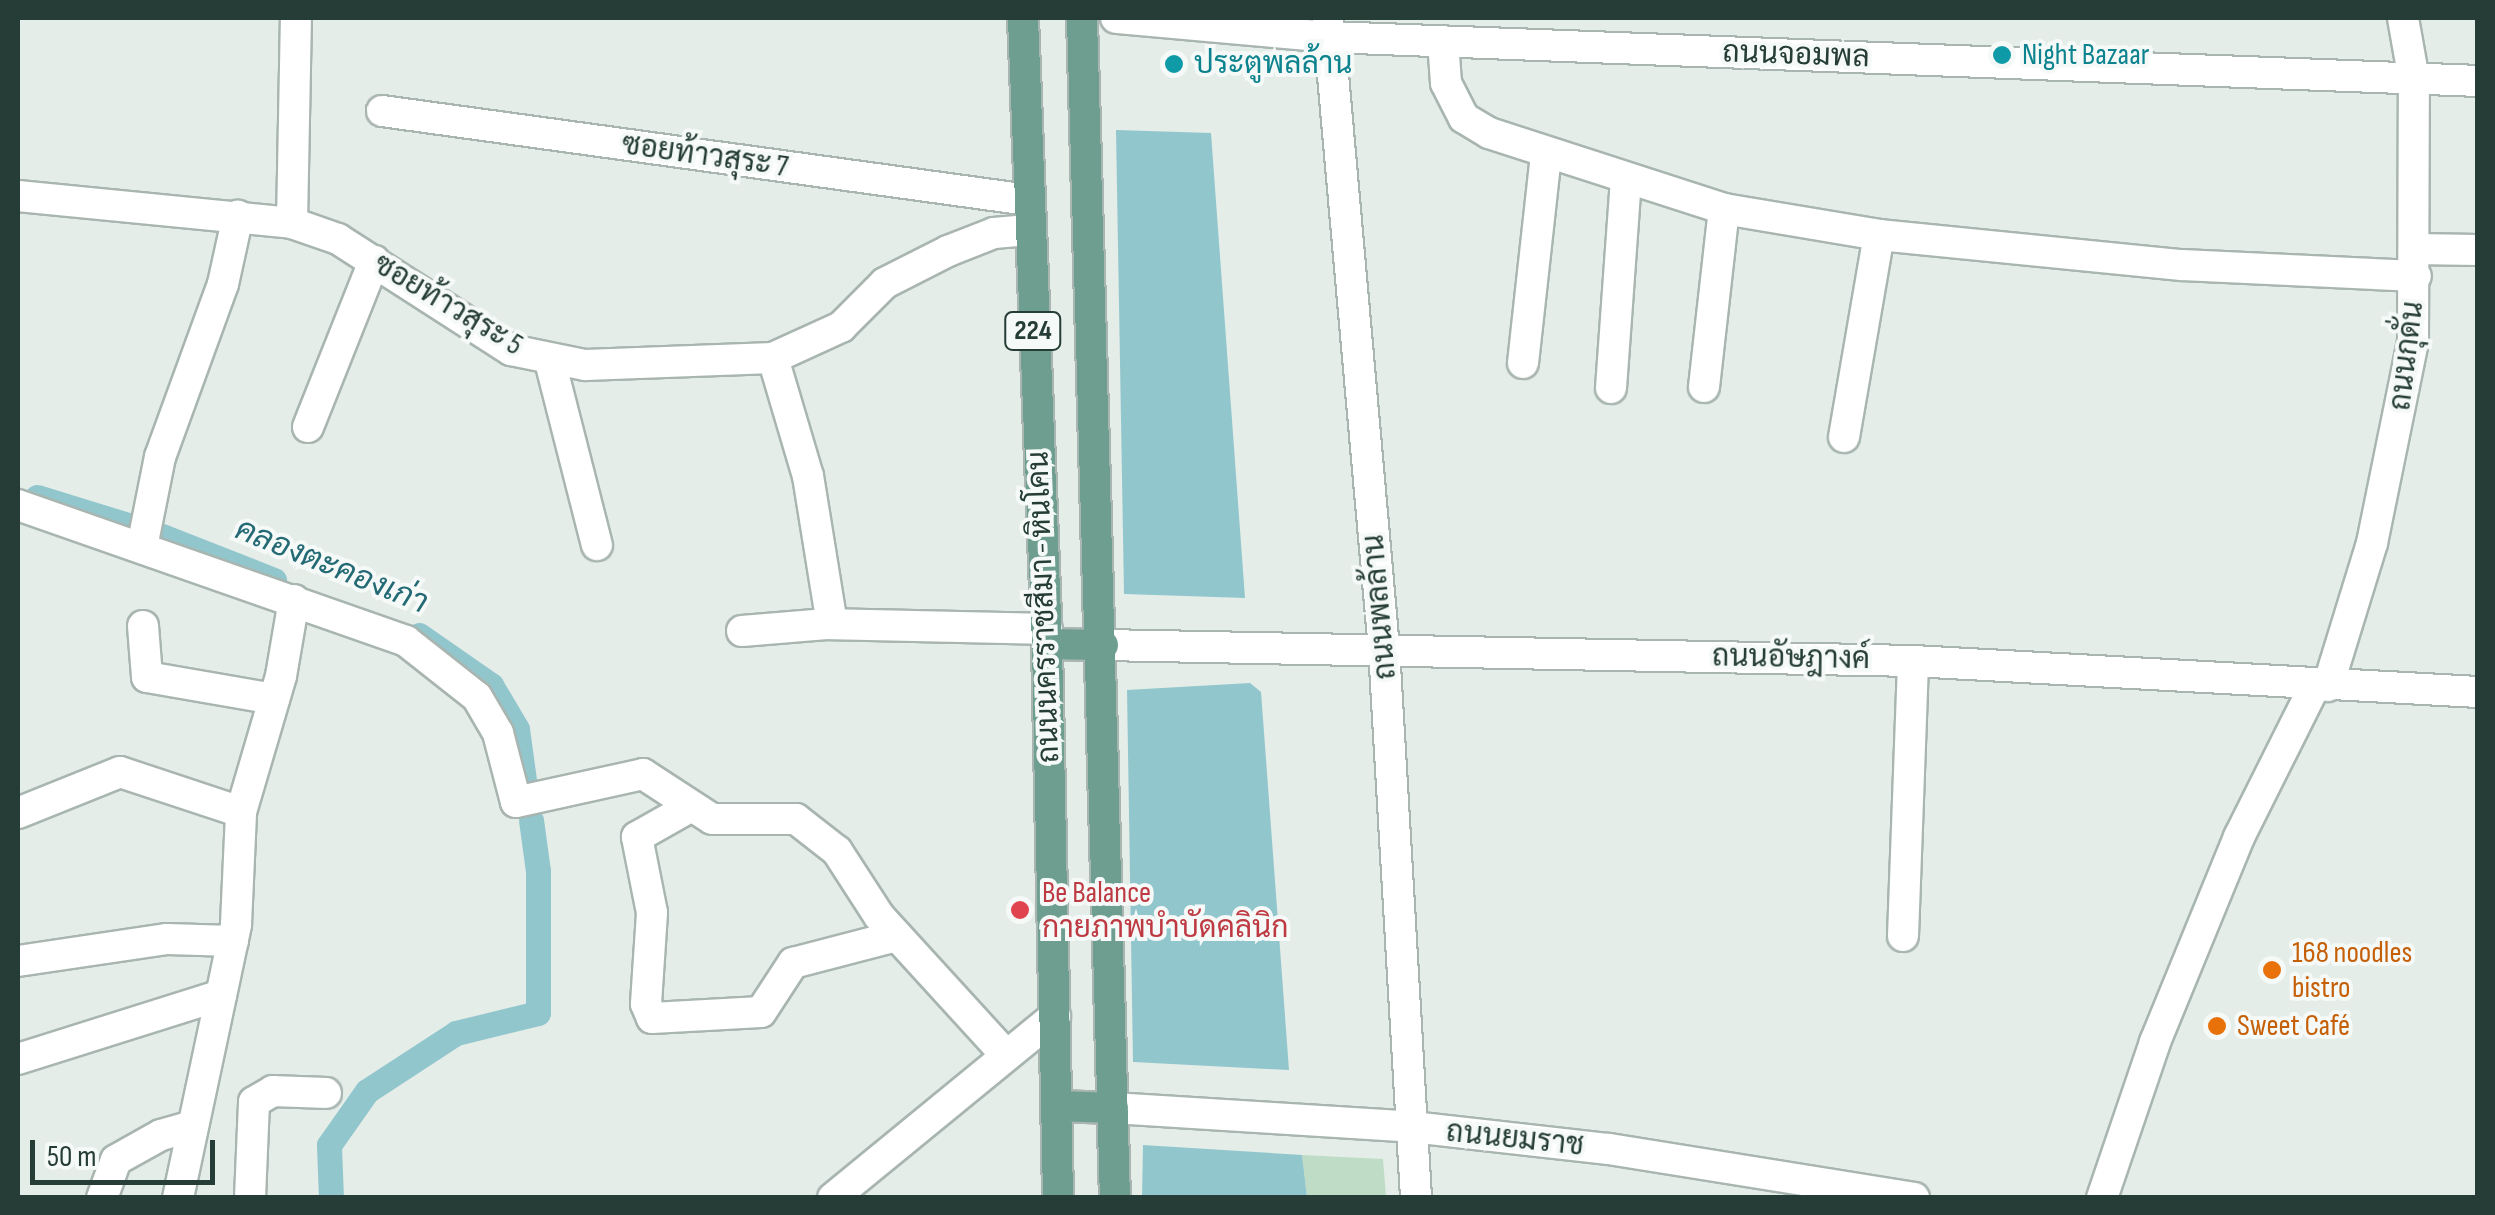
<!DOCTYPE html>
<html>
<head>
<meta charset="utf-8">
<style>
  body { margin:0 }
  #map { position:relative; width:2495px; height:1215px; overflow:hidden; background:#e5ede9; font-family:"Sofia Sans Condensed",Sarabun,sans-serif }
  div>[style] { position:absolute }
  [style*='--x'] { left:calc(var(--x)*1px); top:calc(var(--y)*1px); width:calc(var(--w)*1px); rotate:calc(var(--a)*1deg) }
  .green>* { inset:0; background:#bfdcc6 }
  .water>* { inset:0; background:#92c6cd }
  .canal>* { height:25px; margin:-12.5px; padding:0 12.5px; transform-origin:12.5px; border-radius:12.5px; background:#92c6cd }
  .roads { filter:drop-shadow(2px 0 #a8b5b0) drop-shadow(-2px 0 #a8b5b0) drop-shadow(0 2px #a8b5b0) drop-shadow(0 -2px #a8b5b0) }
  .street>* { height:30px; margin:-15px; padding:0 15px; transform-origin:15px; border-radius:15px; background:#fff }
  .secondary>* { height:30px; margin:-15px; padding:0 15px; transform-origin:15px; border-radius:15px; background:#fff }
  .primary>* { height:30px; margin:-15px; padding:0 15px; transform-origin:15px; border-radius:15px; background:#6d9e90 }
  .dots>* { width:28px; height:28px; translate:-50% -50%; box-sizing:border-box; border:5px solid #f5f9f7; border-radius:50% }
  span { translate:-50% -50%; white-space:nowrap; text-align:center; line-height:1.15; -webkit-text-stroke:8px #f5f9f7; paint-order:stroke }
  .shield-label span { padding:2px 8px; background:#f5f9f7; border:2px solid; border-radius:8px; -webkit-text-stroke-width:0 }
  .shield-label { font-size:28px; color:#253d36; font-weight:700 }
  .street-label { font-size:30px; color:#253d36 }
  .culture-label { font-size:30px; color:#0d838f }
  .left { translate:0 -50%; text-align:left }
  .health-label { font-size:30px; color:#be3a42 }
  .food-label { font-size:30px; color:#c56008 }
  .water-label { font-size:32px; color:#246a74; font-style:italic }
  .frame { position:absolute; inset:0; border:20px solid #253d36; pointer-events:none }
  .scale { position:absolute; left:30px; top:1140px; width:185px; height:45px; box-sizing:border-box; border:5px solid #253d36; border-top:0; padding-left:12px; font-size:30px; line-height:35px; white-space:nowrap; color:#253d36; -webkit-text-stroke:8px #f5f9f7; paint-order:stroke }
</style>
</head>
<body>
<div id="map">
  <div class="green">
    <i style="clip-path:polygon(1302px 1155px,1383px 1159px,1386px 1197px,1307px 1197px)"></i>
  </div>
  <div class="water">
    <i style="clip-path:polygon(1116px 130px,1211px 133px,1245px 598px,1124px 594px)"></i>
    <i style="clip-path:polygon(1250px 683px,1261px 692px,1289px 1070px,1133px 1062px,1127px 690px)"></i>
    <i style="clip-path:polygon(1143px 1145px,1302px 1155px,1307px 1197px,1142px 1197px)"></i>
  </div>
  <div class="canal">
    <i style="--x:37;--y:497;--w:106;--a:17.1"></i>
    <i style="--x:154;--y:533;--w:129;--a:21.4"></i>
    <i style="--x:419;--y:635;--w:88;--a:34.8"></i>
    <i style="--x:491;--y:685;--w:51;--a:59.4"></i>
    <i style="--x:517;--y:729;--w:51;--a:82.2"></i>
    <i style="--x:331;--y:1198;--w:53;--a:-92.2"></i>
    <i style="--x:329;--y:1145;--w:66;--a:-54.9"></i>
    <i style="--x:367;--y:1091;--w:106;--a:-33.1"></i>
    <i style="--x:456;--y:1033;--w:84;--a:-13.7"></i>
    <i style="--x:538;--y:1013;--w:142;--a:-90"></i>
    <i style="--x:538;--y:871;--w:51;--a:-97.8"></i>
  </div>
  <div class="roads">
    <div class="street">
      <i style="--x:1443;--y:41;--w:42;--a:85.9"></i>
      <i style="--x:1446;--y:83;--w:39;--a:63"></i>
      <i style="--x:1464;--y:118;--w:29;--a:31"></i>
      <i style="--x:1489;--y:133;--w:247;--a:17.9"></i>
      <i style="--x:1724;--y:209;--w:157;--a:9.5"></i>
      <i style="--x:1879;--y:235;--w:304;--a:5.7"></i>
      <i style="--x:2182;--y:265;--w:234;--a:2.7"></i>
      <i style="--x:382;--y:111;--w:652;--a:7.84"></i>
      <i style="--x:18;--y:196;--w:275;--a:5.6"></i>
      <i style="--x:292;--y:223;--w:49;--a:19.2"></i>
      <i style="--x:338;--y:239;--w:206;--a:32.7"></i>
      <i style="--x:511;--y:350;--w:76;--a:11.5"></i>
      <i style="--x:585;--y:365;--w:188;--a:-2.1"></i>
      <i style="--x:773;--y:358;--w:75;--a:-24.5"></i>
      <i style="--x:841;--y:327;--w:62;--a:-45"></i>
      <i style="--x:885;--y:283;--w:71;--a:-26.9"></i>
      <i style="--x:948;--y:251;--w:49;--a:-21.4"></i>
      <i style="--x:994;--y:233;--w:35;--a:-5"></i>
      <i style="--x:292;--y:223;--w:205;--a:-88.9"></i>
      <i style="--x:2414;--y:249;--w:64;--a:0.9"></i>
      <i style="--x:773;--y:358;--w:123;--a:73.5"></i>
      <i style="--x:808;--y:476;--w:150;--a:80.8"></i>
      <i style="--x:550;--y:361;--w:190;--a:75.7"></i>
      <i style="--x:1523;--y:363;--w:211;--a:-83.7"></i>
      <i style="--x:1704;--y:387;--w:179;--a:-83.6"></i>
      <i style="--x:1611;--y:388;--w:210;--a:-85.9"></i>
      <i style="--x:308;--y:427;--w:179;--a:-68.3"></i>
      <i style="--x:1844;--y:437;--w:205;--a:-80.2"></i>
      <i style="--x:18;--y:505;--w:411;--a:19.3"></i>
      <i style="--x:406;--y:641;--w:90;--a:38.3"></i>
      <i style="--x:477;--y:697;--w:42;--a:59.7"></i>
      <i style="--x:498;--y:733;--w:71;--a:75.4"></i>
      <i style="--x:516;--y:802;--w:130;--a:-12.4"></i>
      <i style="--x:643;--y:774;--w:82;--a:33.1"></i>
      <i style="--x:712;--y:819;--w:84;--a:0"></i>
      <i style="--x:796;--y:819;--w:52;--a:38"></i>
      <i style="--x:837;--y:851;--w:77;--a:57.1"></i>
      <i style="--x:879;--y:916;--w:187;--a:47.6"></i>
      <i style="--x:142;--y:547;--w:92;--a:-78.7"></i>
      <i style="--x:160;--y:457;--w:184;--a:-70"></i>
      <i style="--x:223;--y:284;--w:70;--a:-77.6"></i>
      <i style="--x:143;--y:626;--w:51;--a:85.5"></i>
      <i style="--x:147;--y:677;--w:129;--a:9.8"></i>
      <i style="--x:742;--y:631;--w:85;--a:-4.7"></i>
      <i style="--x:827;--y:624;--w:220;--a:1.3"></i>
      <i style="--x:690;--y:807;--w:61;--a:150.5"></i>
      <i style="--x:637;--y:837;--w:77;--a:78.8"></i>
      <i style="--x:652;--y:913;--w:91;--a:93.8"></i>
      <i style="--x:646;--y:1004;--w:15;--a:67"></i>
      <i style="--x:652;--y:1018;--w:109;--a:-3.2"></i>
      <i style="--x:761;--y:1012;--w:59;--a:-56.9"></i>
      <i style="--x:793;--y:963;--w:107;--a:-14.6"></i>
      <i style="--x:18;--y:813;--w:110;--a:-21.9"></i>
      <i style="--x:120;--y:772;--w:127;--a:18.3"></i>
      <i style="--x:1903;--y:936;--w:275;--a:-87.9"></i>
      <i style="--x:18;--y:961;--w:151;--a:-8.4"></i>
      <i style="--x:167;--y:939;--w:66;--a:1.7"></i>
      <i style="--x:18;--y:1059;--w:213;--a:-17.5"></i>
      <i style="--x:102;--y:1198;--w:40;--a:-69.8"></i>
      <i style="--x:116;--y:1160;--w:51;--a:-29.1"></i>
      <i style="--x:161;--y:1135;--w:33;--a:-16"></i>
      <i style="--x:178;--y:1198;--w:280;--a:-78"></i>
      <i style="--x:236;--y:924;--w:112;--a:-87.4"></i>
      <i style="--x:241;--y:812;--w:142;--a:-73.6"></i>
      <i style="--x:281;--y:676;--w:77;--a:-80.3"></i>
      <i style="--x:250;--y:1198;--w:96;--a:-87.6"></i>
      <i style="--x:254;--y:1102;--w:22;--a:-30"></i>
      <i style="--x:273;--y:1091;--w:53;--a:2.2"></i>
      <i style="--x:833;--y:1198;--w:287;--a:-39.3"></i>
    </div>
    <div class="secondary">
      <i style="--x:1116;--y:18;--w:214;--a:5.1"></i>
      <i style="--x:1329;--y:37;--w:1150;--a:2.19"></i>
      <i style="--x:1328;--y:19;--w:632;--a:84.92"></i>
      <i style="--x:1384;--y:649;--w:550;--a:86.66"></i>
      <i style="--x:1103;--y:645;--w:810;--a:1.13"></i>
      <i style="--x:1913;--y:661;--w:566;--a:3.14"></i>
      <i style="--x:2328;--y:686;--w:150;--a:-72.9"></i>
      <i style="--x:2372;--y:543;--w:206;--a:-78.5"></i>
      <i style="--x:2413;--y:341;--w:261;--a:-89.8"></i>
      <i style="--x:2414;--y:80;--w:63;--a:-100.1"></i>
      <i style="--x:1113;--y:1108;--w:300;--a:3.6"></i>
      <i style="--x:1412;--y:1127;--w:198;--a:6.4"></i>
      <i style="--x:1609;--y:1149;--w:309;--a:9.1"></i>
      <i style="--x:2102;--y:1198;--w:165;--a:-71.2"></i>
      <i style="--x:2155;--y:1042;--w:222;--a:-67.7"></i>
      <i style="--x:2239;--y:837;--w:170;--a:-63.4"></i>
    </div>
    <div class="primary">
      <i style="--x:1023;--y:18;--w:626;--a:87.8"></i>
      <i style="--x:1047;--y:644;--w:554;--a:88.86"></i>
      <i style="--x:1082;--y:18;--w:1180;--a:88.4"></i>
      <i style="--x:1047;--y:644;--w:56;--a:1"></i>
      <i style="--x:1057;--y:1106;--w:56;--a:2"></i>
    </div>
  </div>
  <div class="dots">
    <i style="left:2002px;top:55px;background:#0f9aa8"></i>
    <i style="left:1174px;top:64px;background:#0f9aa8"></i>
    <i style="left:1020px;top:910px;background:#e0444e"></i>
    <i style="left:2272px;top:970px;background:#e8710a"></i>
    <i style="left:2217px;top:1026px;background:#e8710a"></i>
  </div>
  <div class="shield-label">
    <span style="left:1033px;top:331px">224</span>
  </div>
  <div class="street-label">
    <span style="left:1796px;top:55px;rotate:2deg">ถนนจอมพล</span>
    <span style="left:705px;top:156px;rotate:8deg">ซอยท้าวสุระ 7</span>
    <span style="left:448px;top:305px;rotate:31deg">ซอยท้าวสุระ 5</span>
    <span style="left:2407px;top:356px;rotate:-83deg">ถนนกุดั่น</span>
    <span style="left:1044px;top:607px;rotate:-92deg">ถนนนครราชสีมา - หินโคน</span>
    <span style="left:1380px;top:607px;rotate:-95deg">ถนนพลล้าน</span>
    <span style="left:1791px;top:658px;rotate:1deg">ถนนอัษฎางค์</span>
    <span style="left:1515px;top:1139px;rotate:6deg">ถนนยมราช</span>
  </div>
  <div class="culture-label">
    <span class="left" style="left:2022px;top:55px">Night Bazaar</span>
    <span class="left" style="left:1194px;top:64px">ประตูพลล้าน</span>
  </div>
  <div class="health-label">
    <span class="left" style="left:1042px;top:910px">Be Balance<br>กายภาพบำบัดคลินิก</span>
  </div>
  <div class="food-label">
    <span class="left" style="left:2292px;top:970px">168 noodles<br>bistro</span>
    <span class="left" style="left:2237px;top:1026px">Sweet Café</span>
  </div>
  <div class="water-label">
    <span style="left:331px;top:567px;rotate:22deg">คลองตะคองเก่า</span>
  </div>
  <div class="frame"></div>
  <div class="scale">50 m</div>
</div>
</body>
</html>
